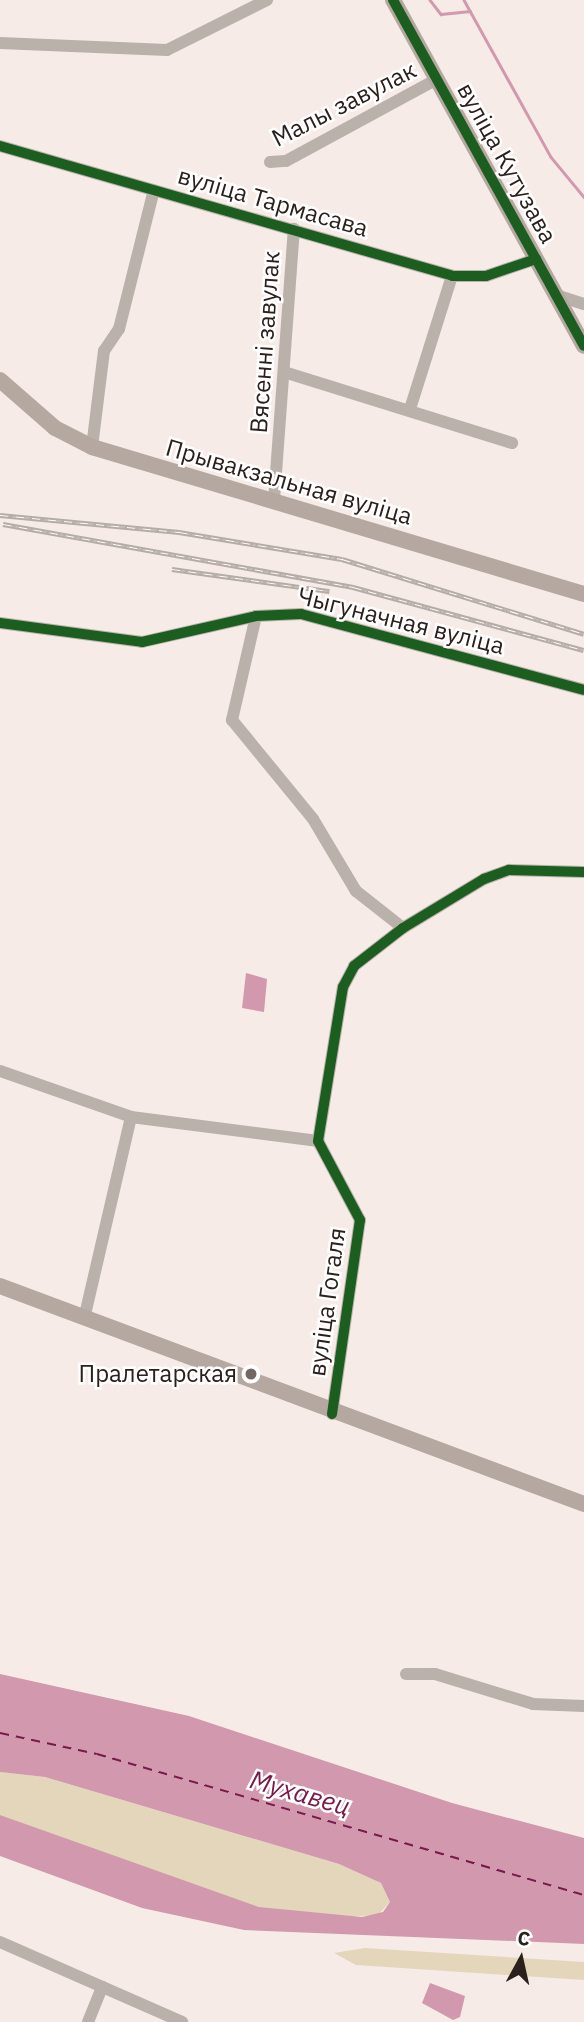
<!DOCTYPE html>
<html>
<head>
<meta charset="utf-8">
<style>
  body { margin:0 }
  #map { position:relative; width:584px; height:2022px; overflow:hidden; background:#f6ebe7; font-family:"IBM Plex Sans",sans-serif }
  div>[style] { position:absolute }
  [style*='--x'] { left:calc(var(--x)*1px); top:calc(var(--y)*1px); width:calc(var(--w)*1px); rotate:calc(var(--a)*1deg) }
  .green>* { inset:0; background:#e4d6ba }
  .water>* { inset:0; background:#d298ae }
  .stream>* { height:2.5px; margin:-1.25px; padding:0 1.25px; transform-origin:1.25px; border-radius:1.25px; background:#d298ae }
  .ferry>* { height:2px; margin-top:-1px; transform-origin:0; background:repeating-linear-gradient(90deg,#77194a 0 9px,transparent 0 16px) }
  .minor>* { height:12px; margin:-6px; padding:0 6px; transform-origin:6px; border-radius:6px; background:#bab1ab }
  .major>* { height:16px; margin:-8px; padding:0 8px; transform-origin:8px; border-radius:8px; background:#b4a8a0 }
  .rail>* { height:5px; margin-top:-2.5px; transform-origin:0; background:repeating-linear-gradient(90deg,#fff 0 8px,#b5aca7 0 16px); box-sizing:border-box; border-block:2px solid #b5aca7 }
  .cycleway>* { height:10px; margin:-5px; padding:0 5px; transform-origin:5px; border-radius:5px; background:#1b5e20 }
  .dots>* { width:19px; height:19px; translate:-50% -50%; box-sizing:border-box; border:4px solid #fff; border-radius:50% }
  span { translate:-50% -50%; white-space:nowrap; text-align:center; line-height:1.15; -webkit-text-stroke:5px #fff; paint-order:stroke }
  .street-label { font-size:24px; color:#2b201c }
  .poi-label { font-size:24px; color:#2b201c }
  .right { translate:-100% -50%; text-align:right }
  .water-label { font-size:26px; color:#77194a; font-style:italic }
  .north { position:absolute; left:486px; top:1924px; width:70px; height:70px; -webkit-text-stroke:5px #fff; paint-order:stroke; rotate:8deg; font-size:19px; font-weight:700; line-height:28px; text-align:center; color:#2b201c }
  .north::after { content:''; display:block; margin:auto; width:24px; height:32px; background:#2b201c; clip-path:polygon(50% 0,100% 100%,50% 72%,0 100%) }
</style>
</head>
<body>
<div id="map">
  <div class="green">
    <i style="clip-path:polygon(0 1772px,45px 1777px,339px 1864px,381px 1883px,390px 1902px,378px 1915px,342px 1917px,259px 1907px,196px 1889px,0 1815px)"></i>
    <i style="clip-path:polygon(365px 1948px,584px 1962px,584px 1980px,356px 1965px,334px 1953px)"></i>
  </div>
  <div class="water">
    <i style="clip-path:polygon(246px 973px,267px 979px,264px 1012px,242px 1008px)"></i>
    <i style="clip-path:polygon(0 1674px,189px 1716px,452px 1803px,584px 1838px,584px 1944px,244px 1930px,142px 1908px,0 1856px,0 1815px,259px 1907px,362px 1917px,383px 1912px,390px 1902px,381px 1883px,339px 1864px,45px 1777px,0 1772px)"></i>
    <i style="clip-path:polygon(430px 1983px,465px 1996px,460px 2017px,453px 2020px,422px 2003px)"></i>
  </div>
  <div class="stream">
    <i style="--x:430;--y:0;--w:18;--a:52"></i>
    <i style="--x:441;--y:14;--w:29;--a:-6"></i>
    <i style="--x:464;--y:0;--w:179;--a:61"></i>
    <i style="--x:551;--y:157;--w:52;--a:50.5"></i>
  </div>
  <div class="ferry">
    <i style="--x:0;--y:1733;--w:99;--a:12.2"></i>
    <i style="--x:97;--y:1754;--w:507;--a:16.15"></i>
  </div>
  <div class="minor">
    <i style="--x:0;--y:43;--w:167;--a:2.4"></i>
    <i style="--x:167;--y:50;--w:112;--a:-26.6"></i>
    <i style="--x:0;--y:146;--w:470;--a:16"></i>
    <i style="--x:452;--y:276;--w:34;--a:0"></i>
    <i style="--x:486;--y:276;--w:53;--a:-18.8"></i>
    <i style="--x:270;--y:162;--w:16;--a:-4"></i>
    <i style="--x:286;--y:161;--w:172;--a:-28.5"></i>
    <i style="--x:556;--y:295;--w:29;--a:18"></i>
    <i style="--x:284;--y:372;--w:239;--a:17.3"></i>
    <i style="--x:410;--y:409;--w:139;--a:-72.5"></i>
    <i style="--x:92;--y:447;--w:97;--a:-82.9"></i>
    <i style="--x:104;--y:351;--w:27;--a:-56"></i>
    <i style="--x:119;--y:329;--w:143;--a:-75.9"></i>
    <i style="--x:274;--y:500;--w:272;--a:-85.8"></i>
    <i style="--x:256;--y:616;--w:107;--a:103"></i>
    <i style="--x:232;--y:720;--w:128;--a:50.7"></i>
    <i style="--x:313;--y:819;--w:84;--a:59.2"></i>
    <i style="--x:356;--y:891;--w:60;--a:38.2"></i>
    <i style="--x:0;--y:623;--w:143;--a:7.6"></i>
    <i style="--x:142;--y:642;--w:117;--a:-12.8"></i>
    <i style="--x:256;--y:616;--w:45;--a:-2.5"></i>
    <i style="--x:301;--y:614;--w:293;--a:15"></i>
    <i style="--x:0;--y:1071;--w:139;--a:19.3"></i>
    <i style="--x:131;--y:1117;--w:189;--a:7.3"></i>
    <i style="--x:84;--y:1319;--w:207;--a:-76.9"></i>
    <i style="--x:332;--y:1414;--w:196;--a:-81.8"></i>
    <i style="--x:360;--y:1220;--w:89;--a:-118"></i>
    <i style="--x:318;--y:1141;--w:156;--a:-80.8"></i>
    <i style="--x:343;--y:987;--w:24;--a:-62"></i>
    <i style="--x:354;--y:966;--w:62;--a:-37.8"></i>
    <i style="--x:403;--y:928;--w:95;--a:-31.2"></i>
    <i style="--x:484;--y:879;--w:27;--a:-20"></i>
    <i style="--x:509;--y:870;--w:75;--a:1.5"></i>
    <i style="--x:406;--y:1674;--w:29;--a:0"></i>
    <i style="--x:435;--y:1674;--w:102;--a:17"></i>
    <i style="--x:533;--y:1704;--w:51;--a:2.2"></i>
    <i style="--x:0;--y:1942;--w:199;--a:23.7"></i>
    <i style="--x:88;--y:2022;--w:38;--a:-68"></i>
  </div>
  <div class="major">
    <i style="--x:393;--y:0;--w:395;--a:61.1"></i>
    <i style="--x:0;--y:380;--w:73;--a:41.1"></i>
    <i style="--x:55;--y:428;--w:42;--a:27.2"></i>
    <i style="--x:92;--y:447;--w:513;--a:16.64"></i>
    <i style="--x:0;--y:1286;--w:623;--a:20.47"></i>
  </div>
  <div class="rail">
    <i style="--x:0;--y:515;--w:180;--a:5.4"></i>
    <i style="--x:179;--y:532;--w:165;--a:9.4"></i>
    <i style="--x:342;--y:559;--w:253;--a:17.2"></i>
    <i style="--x:3;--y:524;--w:356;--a:10.2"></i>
    <i style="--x:353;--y:587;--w:239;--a:15.3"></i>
    <i style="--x:172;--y:569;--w:159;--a:8"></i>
  </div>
  <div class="cycleway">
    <i style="--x:393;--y:0;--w:395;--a:61.1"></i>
    <i style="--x:0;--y:146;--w:470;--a:16"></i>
    <i style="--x:452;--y:276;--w:34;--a:0"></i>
    <i style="--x:486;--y:276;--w:53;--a:-18.8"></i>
    <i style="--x:0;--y:623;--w:143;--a:7.6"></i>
    <i style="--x:142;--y:642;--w:117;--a:-12.8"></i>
    <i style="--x:256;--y:616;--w:45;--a:-2.5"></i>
    <i style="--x:301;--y:614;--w:293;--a:15"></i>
    <i style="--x:332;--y:1414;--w:196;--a:-81.8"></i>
    <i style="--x:360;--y:1220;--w:89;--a:-118"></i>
    <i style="--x:318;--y:1141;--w:156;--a:-80.8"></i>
    <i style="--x:343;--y:987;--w:24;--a:-62"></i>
    <i style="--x:354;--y:966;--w:62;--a:-37.8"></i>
    <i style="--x:403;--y:928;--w:95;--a:-31.2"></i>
    <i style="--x:484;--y:879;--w:27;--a:-20"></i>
    <i style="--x:509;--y:870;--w:75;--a:1.5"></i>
  </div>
  <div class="dots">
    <i style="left:251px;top:1374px;background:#726763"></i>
  </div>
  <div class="street-label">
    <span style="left:344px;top:104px;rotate:-27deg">Малы завулак</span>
    <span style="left:507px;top:163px;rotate:61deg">вуліца Кутузава</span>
    <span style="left:273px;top:202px;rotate:16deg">вуліца Тармасава</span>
    <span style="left:265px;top:342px;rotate:-86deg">Вясенні завулак</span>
    <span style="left:289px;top:482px;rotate:16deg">Прывакзальная вуліца</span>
    <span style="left:401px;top:621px;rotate:14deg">Чыгуначная вуліца</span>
    <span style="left:327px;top:1302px;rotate:-82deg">вуліца Гогаля</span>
  </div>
  <div class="poi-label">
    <span class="right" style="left:237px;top:1374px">Пралетарская</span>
  </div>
  <div class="water-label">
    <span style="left:300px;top:1793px;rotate:16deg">Мухавец</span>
  </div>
  <div class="north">С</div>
</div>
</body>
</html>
